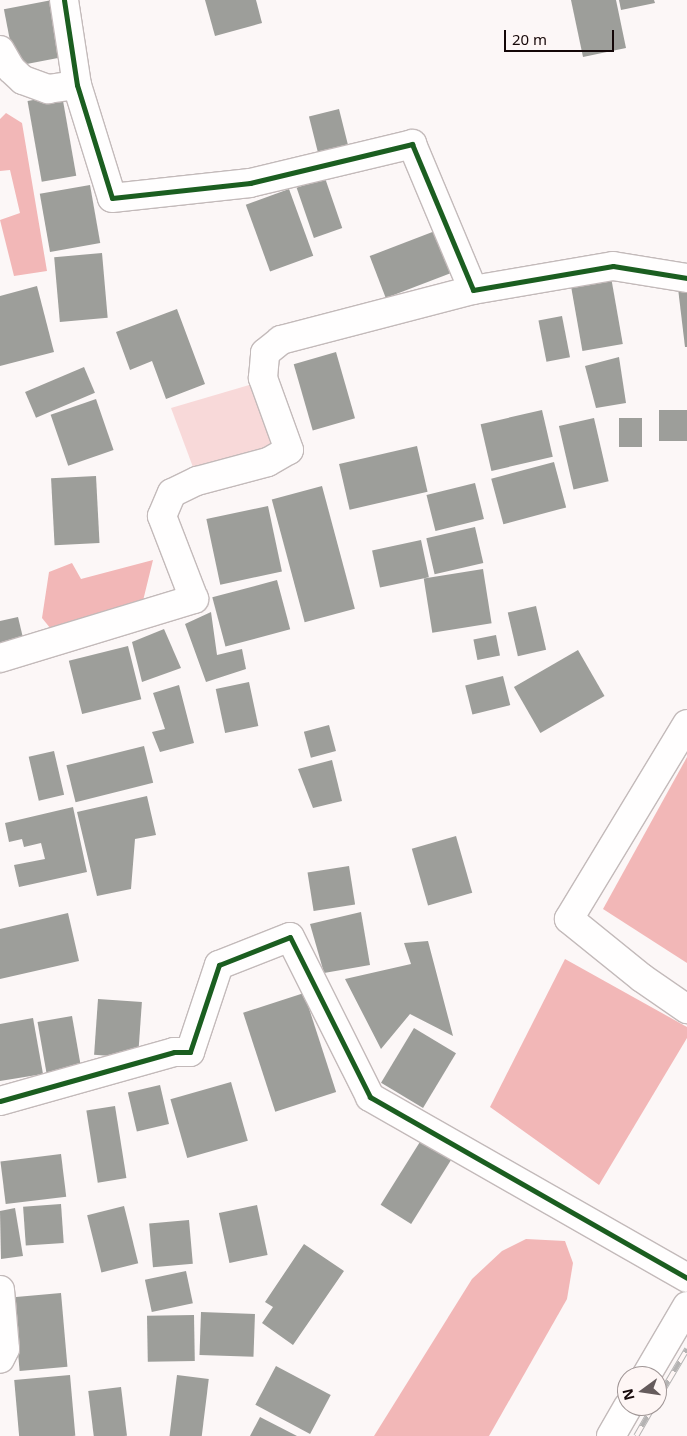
<!DOCTYPE html>
<html>
<head>
<meta charset="utf-8">
<style>
  body { margin:0 }
  #map { position:relative; width:687px; height:1436px; overflow:hidden; background:#fcf7f7; font-family:"Noto Sans",sans-serif }
  div>[style] { position:absolute }
  [style*='--x'] { left:calc(var(--x)*1px); top:calc(var(--y)*1px); width:calc(var(--w)*1px); rotate:calc(var(--a)*1deg) }
  .green>* { inset:0; background:#f8d9d9 }
  .water>* { inset:0; background:#f2b7b7 }
  .building>* { inset:0; background:#9d9e9a; transform-origin:0 0 }
  .roads { filter:drop-shadow(1px 0 #c3baba) drop-shadow(-1px 0 #c3baba) drop-shadow(0 1px #c3baba) drop-shadow(0 -1px #c3baba) }
  .street>* { height:28px; margin:-14px; padding:0 14px; transform-origin:14px; border-radius:14px; background:#fffefe }
  .rail>* { height:5.5px; margin-top:-2.75px; transform-origin:0; background:repeating-linear-gradient(90deg,#fef6f5 0 11px,#b5b3b3 0 22px); box-sizing:border-box; border-block:1px solid #b5b3b3 }
  .cycleway>* { height:5px; margin:-2.5px; padding:0 2.5px; transform-origin:2.5px; border-radius:2.5px; background:#1b5e20 }
  span { translate:-50% -50%; white-space:nowrap; text-align:center; line-height:1.15; -webkit-text-stroke:5px #fef6f5; paint-order:stroke }
  .north { position:absolute; left:617px; top:1366px; width:50px; height:50px; box-sizing:border-box; background:#fef6f5; border:1px solid #a09696; border-radius:50%; rotate:256deg; font-size:14px; font-weight:700; line-height:20px; text-align:center; color:#140708 }
  .north::after { content:''; display:block; margin:auto; width:18px; height:22px; background:#655b5c; clip-path:polygon(50% 0,100% 100%,50% 72%,0 100%) }
  .scale { position:absolute; left:504px; top:30px; width:110px; height:22px; box-sizing:border-box; border:2px solid #140708; border-top:0; padding-left:6px; font-size:15px; line-height:18px; white-space:nowrap; color:#140708; -webkit-text-stroke:4px #fef6f5; paint-order:stroke }
</style>
</head>
<body>
<div id="map">
  <div class="green">
    <i style="clip-path:polygon(259px 382px,284px 447px,200px 486px,171px 408px)"></i>
  </div>
  <div class="water">
    <i style="clip-path:polygon(6px 113px,22px 123px,47px 271px,14px 276px,0 220px,20px 213px,10px 170px,0 171px,0 119px)"></i>
    <i style="clip-path:polygon(153px 560px,140px 613px,55px 634px,42px 618px,49px 572px,72px 563px,81px 579px)"></i>
    <i style="clip-path:polygon(687px 757px,687px 963px,603px 909px)"></i>
    <i style="clip-path:polygon(565px 959px,687px 1027px,687px 1038px,599px 1185px,490px 1107px)"></i>
    <i style="clip-path:polygon(526px 1239px,565px 1241px,573px 1263px,567px 1299px,489px 1436px,374px 1436px,472px 1279px,502px 1251px)"></i>
  </div>
  <div class="building">
    <i style="left:52px;top:0;width:58px;height:49px;rotate:79deg"></i>
    <i style="clip-path:polygon(205px 0,256px 0,262px 23px,215px 36px)"></i>
    <i style="clip-path:polygon(571px 0,616px 0,626px 48px,583px 57px)"></i>
    <i style="clip-path:polygon(619px 0,654px 0,655px 3px,621px 10px)"></i>
    <i style="left:62px;top:95px;width:82px;height:35px;rotate:80deg"></i>
    <i style="left:339px;top:109px;width:38px;height:31px;rotate:76deg"></i>
    <i style="left:325px;top:178px;width:53px;height:30px;rotate:71deg"></i>
    <i style="left:90px;top:185px;width:59px;height:51px;rotate:80deg"></i>
    <i style="left:289px;top:189px;width:71px;height:46px;rotate:70deg"></i>
    <i style="left:435px;top:231px;width:45px;height:70px;rotate:69deg"></i>
    <i style="left:102px;top:253px;width:65px;height:48px;rotate:85deg"></i>
    <i style="left:611px;top:277px;width:68px;height:41px;rotate:80deg"></i>
    <i style="clip-path:polygon(677px 280px,687px 282px,687px 347px,685px 347px)"></i>
    <i style="clip-path:polygon(37px 286px,54px 352px,0 366px,0 296px)"></i>
    <i style="clip-path:polygon(177px 309px,205px 384px,166px 399px,152px 361px,130px 370px,116px 332px)"></i>
    <i style="left:562px;top:316px;width:42px;height:24px;rotate:79deg"></i>
    <i style="left:336px;top:352px;width:69px;height:44px;rotate:74deg"></i>
    <i style="clip-path:polygon(619px 357px,626px 403px,596px 408px,585px 366px)"></i>
    <i style="left:84px;top:367px;width:28px;height:64px;rotate:67deg"></i>
    <i style="left:96px;top:399px;width:54px;height:48px;rotate:71deg"></i>
    <i style="left:542px;top:410px;width:48px;height:63px;rotate:77deg"></i>
    <i style="left:659px;top:410px;width:28px;height:31px"></i>
    <i style="left:594px;top:418px;width:65px;height:36px;rotate:77deg"></i>
    <i style="left:619px;top:418px;width:23px;height:29px"></i>
    <i style="left:417px;top:446px;width:47px;height:80px;rotate:77deg"></i>
    <i style="left:554px;top:462px;width:47px;height:65px;rotate:75deg"></i>
    <i style="left:96px;top:476px;width:67px;height:45px;rotate:87deg"></i>
    <i style="left:475px;top:483px;width:37px;height:50px;rotate:76deg"></i>
    <i style="left:322px;top:486px;width:127px;height:52px;rotate:75deg"></i>
    <i style="left:268px;top:506px;width:67px;height:63px;rotate:78deg"></i>
    <i style="left:475px;top:527px;width:37px;height:50px;rotate:77deg"></i>
    <i style="left:421px;top:540px;width:38px;height:50px;rotate:78deg"></i>
    <i style="left:483px;top:569px;width:55px;height:60px;rotate:81deg"></i>
    <i style="left:277px;top:580px;width:51px;height:67px;rotate:75deg"></i>
    <i style="left:536px;top:606px;width:45px;height:29px;rotate:77deg"></i>
    <i style="clip-path:polygon(211px 612px,217px 655px,242px 649px,246px 669px,206px 682px,185px 624px)"></i>
    <i style="clip-path:polygon(18px 617px,24px 642px,0 648px,0 621px)"></i>
    <i style="clip-path:polygon(164px 629px,181px 668px,142px 682px,132px 642px)"></i>
    <i style="left:496px;top:635px;width:21px;height:23px;rotate:79deg"></i>
    <i style="left:128px;top:646px;width:55px;height:61px;rotate:76deg"></i>
    <i style="left:578px;top:650px;width:53px;height:74px;rotate:60deg"></i>
    <i style="left:503px;top:676px;width:30px;height:39px;rotate:76deg"></i>
    <i style="left:249px;top:682px;width:45px;height:34px;rotate:78deg"></i>
    <i style="clip-path:polygon(179px 685px,194px 743px,160px 752px,152px 732px,165px 729px,153px 693px)"></i>
    <i style="left:329px;top:725px;width:27px;height:26px;rotate:75deg"></i>
    <i style="left:144px;top:746px;width:38px;height:80px;rotate:76deg"></i>
    <i style="left:54px;top:751px;width:45px;height:26px;rotate:77deg"></i>
    <i style="clip-path:polygon(332px 760px,342px 801px,313px 808px,298px 769px)"></i>
    <i style="clip-path:polygon(147px 796px,156px 835px,135px 839px,131px 889px,97px 896px,77px 812px)"></i>
    <i style="clip-path:polygon(73px 807px,87px 872px,19px 887px,14px 865px,45px 859px,41px 843px,24px 847px,22px 839px,9px 842px,5px 823px)"></i>
    <i style="left:456px;top:836px;width:59px;height:46px;rotate:74deg"></i>
    <i style="left:349px;top:866px;width:39px;height:42px;rotate:81deg"></i>
    <i style="clip-path:polygon(361px 912px,370px 965px,324px 973px,310px 924px)"></i>
    <i style="clip-path:polygon(68px 913px,79px 961px,0 979px,0 929px)"></i>
    <i style="clip-path:polygon(428px 941px,453px 1036px,410px 1014px,381px 1049px,345px 979px,411px 964px,404px 943px)"></i>
    <i style="left:304px;top:993px;width:104px;height:64px;rotate:72deg"></i>
    <i style="left:98px;top:999px;width:44px;height:56px;rotate:4deg"></i>
    <i style="left:72px;top:1016px;width:52px;height:35px;rotate:80deg"></i>
    <i style="clip-path:polygon(33px 1018px,43px 1074px,0 1081px,0 1024px)"></i>
    <i style="left:414px;top:1028px;width:49px;height:64px;rotate:31deg"></i>
    <i style="left:231px;top:1082px;width:61px;height:63px;rotate:74deg"></i>
    <i style="left:160px;top:1085px;width:40px;height:33px;rotate:77deg"></i>
    <i style="left:115px;top:1106px;width:73px;height:29px;rotate:81deg"></i>
    <i style="left:423px;top:1137px;width:36px;height:80px;rotate:32deg"></i>
    <i style="left:61px;top:1154px;width:43px;height:61px;rotate:83deg"></i>
    <i style="left:61px;top:1204px;width:39px;height:38px;rotate:86deg"></i>
    <i style="left:257px;top:1205px;width:51px;height:39px;rotate:78deg"></i>
    <i style="left:124px;top:1206px;width:59px;height:38px;rotate:76deg"></i>
    <i style="clip-path:polygon(15px 1208px,23px 1256px,1px 1259px,0 1211px)"></i>
    <i style="left:189px;top:1220px;width:44px;height:40px;rotate:85deg"></i>
    <i style="clip-path:polygon(304px 1244px,344px 1271px,293px 1345px,262px 1323px,273px 1307px,265px 1302px)"></i>
    <i style="left:186px;top:1271px;width:33px;height:42px;rotate:78deg"></i>
    <i style="left:61px;top:1293px;width:74px;height:48px;rotate:85deg"></i>
    <i style="left:201px;top:1312px;width:54px;height:43px;rotate:2deg"></i>
    <i style="left:194px;top:1315px;width:46px;height:47px;rotate:89deg"></i>
    <i style="left:276px;top:1366px;width:62px;height:44px;rotate:28deg"></i>
    <i style="left:70px;top:1375px;width:61px;height:56px;rotate:85deg"></i>
    <i style="left:177px;top:1375px;width:32px;height:62px;rotate:7deg"></i>
    <i style="left:121px;top:1387px;width:49px;height:33px;rotate:83deg"></i>
    <i style="clip-path:polygon(260px 1417px,297px 1436px,250px 1436px)"></i>
  </div>
  <div class="roads">
    <div class="street">
      <i style="--x:64;--y:0;--w:86;--a:81.3"></i>
      <i style="--x:77;--y:85;--w:118;--a:72.8"></i>
      <i style="--x:112;--y:198;--w:139;--a:-6.2"></i>
      <i style="--x:250;--y:183;--w:167;--a:-13.5"></i>
      <i style="--x:412;--y:144;--w:158;--a:67.3"></i>
      <i style="--x:473;--y:290;--w:142;--a:-9.7"></i>
      <i style="--x:613;--y:266;--w:75;--a:9.2"></i>
      <i style="--x:0;--y:50;--w:22;--a:60"></i>
      <i style="--x:11;--y:69;--w:16;--a:43"></i>
      <i style="--x:23;--y:80;--w:27;--a:20"></i>
      <i style="--x:48;--y:89;--w:29;--a:-8"></i>
      <i style="--x:0;--y:658;--w:203;--a:-16.9"></i>
      <i style="--x:194;--y:599;--w:89;--a:-111.1"></i>
      <i style="--x:162;--y:516;--w:25;--a:-67"></i>
      <i style="--x:172;--y:493;--w:28;--a:-26"></i>
      <i style="--x:197;--y:481;--w:73;--a:-15"></i>
      <i style="--x:268;--y:462;--w:24;--a:-30"></i>
      <i style="--x:289;--y:450;--w:77;--a:-109.9"></i>
      <i style="--x:263;--y:378;--w:25;--a:-85"></i>
      <i style="--x:265;--y:353;--w:21;--a:-39"></i>
      <i style="--x:281;--y:340;--w:198;--a:-14.6"></i>
      <i style="--x:687;--y:724;--w:228;--a:121.2"></i>
      <i style="--x:569;--y:919;--w:94;--a:38.9"></i>
      <i style="--x:642;--y:978;--w:55;--a:34.6"></i>
      <i style="--x:0;--y:1101;--w:181;--a:-15.7"></i>
      <i style="--x:174;--y:1052;--w:16;--a:0"></i>
      <i style="--x:190;--y:1052;--w:92;--a:-71.6"></i>
      <i style="--x:219;--y:965;--w:76;--a:-21.5"></i>
      <i style="--x:290;--y:937;--w:179;--a:63.4"></i>
      <i style="--x:370;--y:1097;--w:365;--a:29.7"></i>
      <i style="--x:0;--y:1290;--w:59;--a:85.2"></i>
      <i style="--x:5;--y:1349;--w:11;--a:117"></i>
      <i style="--x:646;--y:1376;--w:81;--a:-59.6"></i>
      <i style="--x:611;--y:1436;--w:34;--a:-60"></i>
    </div>
  </div>
  <div class="rail">
    <i style="--x:657;--y:1400;--w:59;--a:-59.5"></i>
    <i style="--x:636;--y:1436;--w:34;--a:-60"></i>
  </div>
  <div class="cycleway">
    <i style="--x:64;--y:0;--w:86;--a:81.3"></i>
    <i style="--x:77;--y:85;--w:118;--a:72.8"></i>
    <i style="--x:112;--y:198;--w:139;--a:-6.2"></i>
    <i style="--x:250;--y:183;--w:167;--a:-13.5"></i>
    <i style="--x:412;--y:144;--w:158;--a:67.3"></i>
    <i style="--x:473;--y:290;--w:142;--a:-9.7"></i>
    <i style="--x:613;--y:266;--w:75;--a:9.2"></i>
    <i style="--x:0;--y:1101;--w:181;--a:-15.7"></i>
    <i style="--x:174;--y:1052;--w:16;--a:0"></i>
    <i style="--x:190;--y:1052;--w:92;--a:-71.6"></i>
    <i style="--x:219;--y:965;--w:76;--a:-21.5"></i>
    <i style="--x:290;--y:937;--w:179;--a:63.4"></i>
    <i style="--x:370;--y:1097;--w:365;--a:29.7"></i>
  </div>
  <div class="north">N</div>
  <div class="scale">20 m</div>
</div>
</body>
</html>
